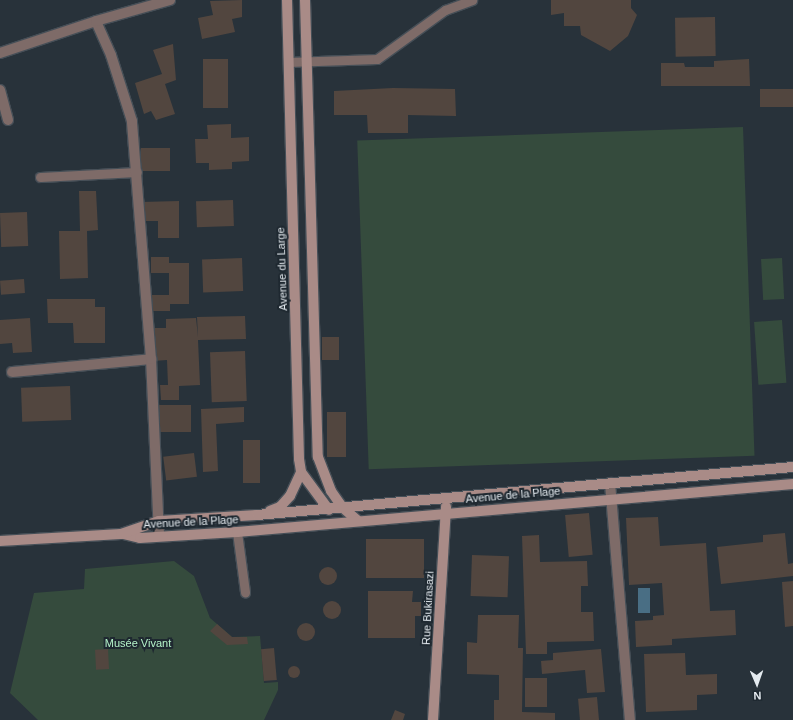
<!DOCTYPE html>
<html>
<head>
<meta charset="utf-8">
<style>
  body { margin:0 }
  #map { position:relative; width:793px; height:720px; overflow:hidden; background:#28323a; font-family:Arial,sans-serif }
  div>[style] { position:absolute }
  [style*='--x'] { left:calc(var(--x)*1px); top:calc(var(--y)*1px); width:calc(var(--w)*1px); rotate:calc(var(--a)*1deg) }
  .green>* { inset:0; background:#354b3d; transform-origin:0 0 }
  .water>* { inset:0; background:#496e84; transform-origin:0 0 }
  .building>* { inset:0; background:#52463f; transform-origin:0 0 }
  .round { border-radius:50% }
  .roads { filter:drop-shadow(1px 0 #464f57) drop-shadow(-1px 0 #464f57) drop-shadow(0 1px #464f57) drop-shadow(0 -1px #464f57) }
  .lane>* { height:9px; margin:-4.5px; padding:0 4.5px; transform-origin:4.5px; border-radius:4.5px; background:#7e6b68 }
  .street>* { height:10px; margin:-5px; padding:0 5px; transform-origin:5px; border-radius:5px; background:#7e6b68 }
  .secondary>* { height:10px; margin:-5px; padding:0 5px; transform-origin:5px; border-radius:5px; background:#a98b87 }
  span { translate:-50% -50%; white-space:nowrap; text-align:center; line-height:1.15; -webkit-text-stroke:4px #1e2830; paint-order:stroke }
  .street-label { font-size:11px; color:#e4eaef }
  .park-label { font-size:11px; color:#b4f3c9 }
  .north { position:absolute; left:737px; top:664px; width:40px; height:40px; -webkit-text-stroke:3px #1e2830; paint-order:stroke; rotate:178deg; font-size:11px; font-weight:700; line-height:16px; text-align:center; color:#e4eaef }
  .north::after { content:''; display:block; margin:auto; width:14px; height:18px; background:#e4eaef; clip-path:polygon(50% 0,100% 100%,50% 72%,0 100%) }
</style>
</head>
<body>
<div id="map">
  <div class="green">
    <i style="left:743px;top:127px;width:329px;height:386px;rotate:88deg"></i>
    <i style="left:782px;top:258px;width:41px;height:21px;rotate:87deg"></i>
    <i style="left:782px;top:320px;width:63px;height:28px;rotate:86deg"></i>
    <i style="clip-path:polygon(174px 561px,194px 576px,210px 618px,217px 624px,232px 637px,260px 636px,264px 683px,278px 682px,278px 690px,264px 720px,38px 720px,10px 693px,34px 593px,84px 589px,85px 569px)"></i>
  </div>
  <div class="water">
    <i style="left:638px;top:588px;width:12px;height:25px"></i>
  </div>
  <div class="building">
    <i style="clip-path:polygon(242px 0,242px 17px,232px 19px,235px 32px,202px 39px,198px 18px,213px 15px,210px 1px)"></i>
    <i style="clip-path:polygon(551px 0,631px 0,631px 8px,637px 15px,628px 36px,610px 51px,581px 35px,580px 26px,564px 26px,564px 13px,551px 15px)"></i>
    <i style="left:715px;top:17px;width:39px;height:40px;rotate:89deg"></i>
    <i style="clip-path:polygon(173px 44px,176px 80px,165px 84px,175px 114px,156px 120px,151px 111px,144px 114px,135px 83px,162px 74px,153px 50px)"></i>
    <i style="left:228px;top:59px;width:49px;height:25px;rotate:90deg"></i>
    <i style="clip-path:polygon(749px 59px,750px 86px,661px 86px,661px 63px,684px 63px,685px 67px,714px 67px,714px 61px)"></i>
    <i style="clip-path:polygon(393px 88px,455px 89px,456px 116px,408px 115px,408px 133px,368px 133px,367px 115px,334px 115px,334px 91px)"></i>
    <i style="left:793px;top:89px;width:18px;height:33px;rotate:90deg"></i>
    <i style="clip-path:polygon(231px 124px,231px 138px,249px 137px,249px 161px,232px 162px,232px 169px,209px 170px,209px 163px,196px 163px,195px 139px,208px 139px,207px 125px)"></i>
    <i style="left:141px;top:148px;width:29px;height:23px"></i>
    <i style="clip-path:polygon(79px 191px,96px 191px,98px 230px,87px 231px,88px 278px,60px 279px,59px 231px,80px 231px)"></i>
    <i style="left:233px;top:200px;width:26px;height:37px;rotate:88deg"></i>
    <i style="clip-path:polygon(179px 201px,179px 238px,158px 238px,158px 221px,141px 221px,141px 202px)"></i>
    <i style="left:27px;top:212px;width:34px;height:27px;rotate:88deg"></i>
    <i style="clip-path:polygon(151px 257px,169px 257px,169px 263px,189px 263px,189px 304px,170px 304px,170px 311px,151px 311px,151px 295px,169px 295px,169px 273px,151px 273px)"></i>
    <i style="left:242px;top:258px;width:33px;height:40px;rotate:88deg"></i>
    <i style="left:24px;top:279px;width:14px;height:24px;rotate:86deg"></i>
    <i style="clip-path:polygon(47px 299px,95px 299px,95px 307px,105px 307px,105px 343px,74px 343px,73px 323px,48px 323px)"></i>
    <i style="clip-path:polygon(245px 316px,246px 339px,198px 340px,200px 385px,179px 386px,179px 400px,161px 400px,160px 385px,168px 385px,167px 360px,153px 361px,152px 328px,166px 328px,166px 319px,196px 318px,198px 337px,197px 317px)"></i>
    <i style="clip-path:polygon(30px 318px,32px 352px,13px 353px,12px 343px,0 344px,0 320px)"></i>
    <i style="left:322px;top:337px;width:17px;height:23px"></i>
    <i style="left:245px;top:351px;width:50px;height:35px;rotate:88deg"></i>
    <i style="left:70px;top:386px;width:34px;height:49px;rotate:88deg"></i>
    <i style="left:158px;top:405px;width:33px;height:27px"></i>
    <i style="clip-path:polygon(244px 407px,244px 422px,216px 424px,218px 471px,203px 472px,201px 409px)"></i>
    <i style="left:327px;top:412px;width:19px;height:45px"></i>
    <i style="left:260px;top:440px;width:43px;height:17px;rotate:90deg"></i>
    <i style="left:194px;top:453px;width:24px;height:31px;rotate:83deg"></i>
    <i style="left:589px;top:513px;width:42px;height:24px;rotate:85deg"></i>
    <i style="clip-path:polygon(658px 517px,660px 546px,706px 543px,710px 611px,735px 610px,736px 635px,672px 639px,672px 645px,636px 647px,635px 621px,653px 620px,653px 616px,664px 615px,662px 583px,629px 585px,626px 518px)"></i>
    <i style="clip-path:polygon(785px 533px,788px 564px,793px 563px,793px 576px,721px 584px,717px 547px,763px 542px,763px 535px)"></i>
    <i style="clip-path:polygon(539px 535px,540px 562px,587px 561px,588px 586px,581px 586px,581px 612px,593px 612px,594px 641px,547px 642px,547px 654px,526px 654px,522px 536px)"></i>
    <i style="left:366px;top:539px;width:58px;height:39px"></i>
    <i style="left:472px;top:555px;width:37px;height:41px;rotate:2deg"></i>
    <i class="round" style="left:319px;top:567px;width:18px;height:18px"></i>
    <i style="clip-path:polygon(793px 581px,793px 626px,785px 627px,782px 582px)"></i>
    <i style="clip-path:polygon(368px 591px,413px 591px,412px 602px,421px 602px,421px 616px,415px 616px,415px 638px,368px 638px)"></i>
    <i class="round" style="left:323px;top:601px;width:18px;height:18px"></i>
    <i style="clip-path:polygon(478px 615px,519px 615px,518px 648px,523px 648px,522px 712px,555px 713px,555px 720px,494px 720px,494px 700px,499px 700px,499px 675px,467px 674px,467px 642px,477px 643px)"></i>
    <i class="round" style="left:297px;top:623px;width:18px;height:18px"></i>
    <i style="clip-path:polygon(217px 624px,232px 637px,247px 637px,248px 644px,227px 645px,210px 631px)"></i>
    <i style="left:274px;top:648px;width:32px;height:13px;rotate:85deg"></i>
    <i style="left:108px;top:649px;width:20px;height:13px;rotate:87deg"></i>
    <i style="clip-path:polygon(601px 649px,605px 692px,587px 693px,585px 670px,542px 674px,541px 661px,553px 660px,553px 653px)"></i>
    <i style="clip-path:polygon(685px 653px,686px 675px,717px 674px,717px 694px,697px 695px,697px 710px,646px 712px,644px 654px)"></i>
    <i class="round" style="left:288px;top:666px;width:12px;height:12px"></i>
    <i style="left:525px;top:678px;width:22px;height:29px"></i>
    <i style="left:597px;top:697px;width:23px;height:19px;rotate:85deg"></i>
    <i style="clip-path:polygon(395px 710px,405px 714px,403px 720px,391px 720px)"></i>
  </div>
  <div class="roads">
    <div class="lane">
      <i style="--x:288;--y:62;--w:89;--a:-1.9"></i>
      <i style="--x:377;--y:59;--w:84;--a:-35.8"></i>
      <i style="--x:445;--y:10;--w:29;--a:-20"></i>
      <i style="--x:40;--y:177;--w:97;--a:-3"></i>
      <i style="--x:237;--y:532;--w:61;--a:82.4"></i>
    </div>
    <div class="street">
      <i style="--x:0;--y:53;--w:101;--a:-18.4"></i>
      <i style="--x:0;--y:90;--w:31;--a:75"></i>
      <i style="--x:12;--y:372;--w:140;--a:-5.3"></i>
      <i style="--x:610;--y:483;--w:238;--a:85.2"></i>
      <i style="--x:159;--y:535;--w:176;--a:-92.6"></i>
      <i style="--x:151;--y:359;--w:239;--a:-94.6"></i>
      <i style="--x:132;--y:121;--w:69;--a:-107.7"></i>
      <i style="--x:111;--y:55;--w:37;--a:-114"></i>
      <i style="--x:96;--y:21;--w:77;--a:-15.8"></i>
    </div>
    <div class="secondary">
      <i style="--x:287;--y:0;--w:459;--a:88.5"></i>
      <i style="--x:299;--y:459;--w:13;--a:81"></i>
      <i style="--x:301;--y:472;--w:47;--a:53.6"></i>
      <i style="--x:305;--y:0;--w:457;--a:88.4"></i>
      <i style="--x:318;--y:457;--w:36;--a:69"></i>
      <i style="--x:331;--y:491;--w:19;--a:55"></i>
      <i style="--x:342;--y:507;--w:20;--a:41"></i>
      <i style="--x:270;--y:511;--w:11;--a:-22"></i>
      <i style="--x:280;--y:507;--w:15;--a:-48"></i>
      <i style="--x:290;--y:496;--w:26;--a:-65"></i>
      <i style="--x:123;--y:534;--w:17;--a:13"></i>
      <i style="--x:140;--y:538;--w:97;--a:-3.5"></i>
      <i style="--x:237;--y:532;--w:558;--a:-4.93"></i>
      <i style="--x:0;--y:541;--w:121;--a:-3.3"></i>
      <i style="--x:121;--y:534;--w:40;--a:-18.9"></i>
      <i style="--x:159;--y:521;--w:98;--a:-3.5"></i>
      <i style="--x:257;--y:515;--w:538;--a:-5.12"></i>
      <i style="--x:433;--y:720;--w:214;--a:-86.5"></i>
    </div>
  </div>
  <div class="street-label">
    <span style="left:282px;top:269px;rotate:-92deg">Avenue du Large</span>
    <span style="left:513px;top:495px;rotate:-5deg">Avenue de la Plage</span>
    <span style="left:191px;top:522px;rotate:-3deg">Avenue de la Plage</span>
    <span style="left:428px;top:608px;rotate:-87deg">Rue Bukirasazi</span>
  </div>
  <div class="park-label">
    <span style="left:138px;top:643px">Musée Vivant</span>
  </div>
  <div class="north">N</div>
</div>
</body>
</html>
